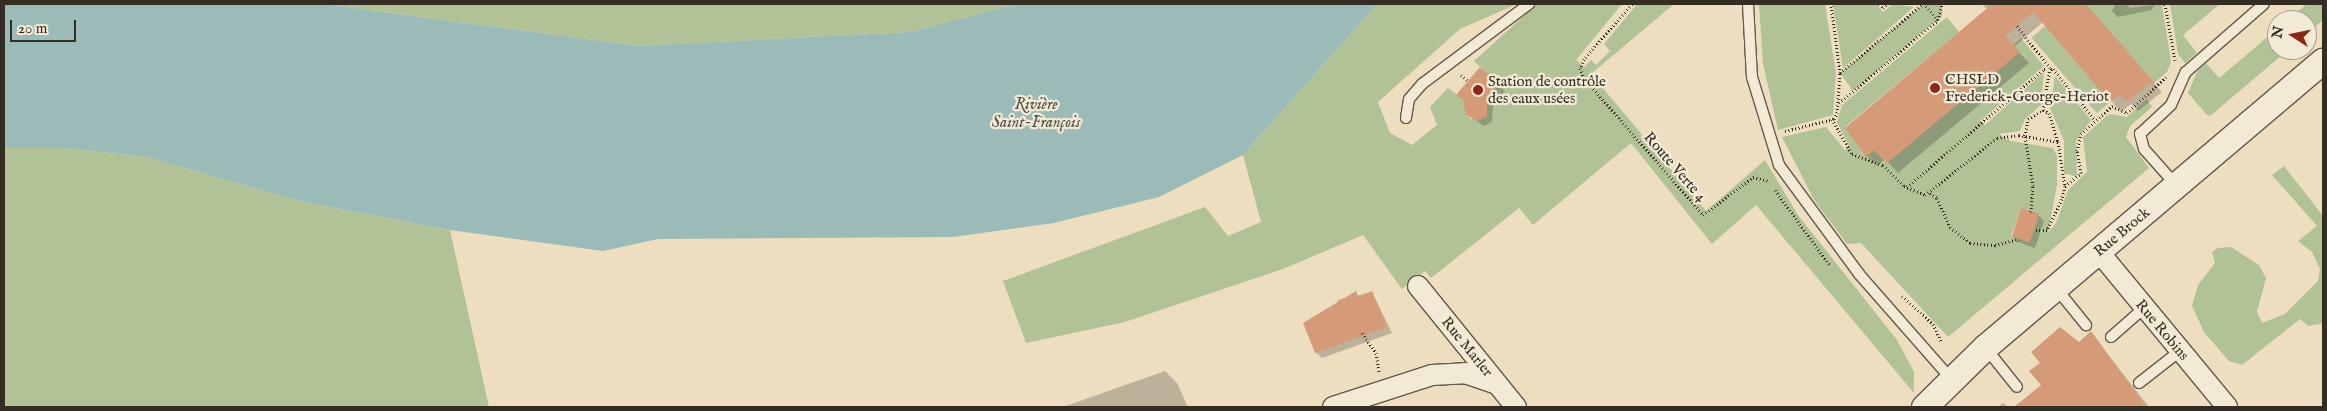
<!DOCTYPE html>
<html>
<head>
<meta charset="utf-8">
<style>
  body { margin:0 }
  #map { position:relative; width:2327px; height:411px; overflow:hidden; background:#eddec0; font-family:"IM FELL English",serif }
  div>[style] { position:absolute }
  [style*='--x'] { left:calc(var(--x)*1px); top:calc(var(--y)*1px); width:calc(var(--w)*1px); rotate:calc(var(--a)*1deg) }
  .green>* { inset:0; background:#b2c297; transform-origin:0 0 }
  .water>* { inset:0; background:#9abbb7 }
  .shadow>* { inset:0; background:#0003 }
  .building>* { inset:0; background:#d59a78; transform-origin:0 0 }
  .path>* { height:3px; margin-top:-1.5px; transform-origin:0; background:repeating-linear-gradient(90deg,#352d23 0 1px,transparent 0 3.5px) }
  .roads { filter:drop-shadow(1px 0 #63594a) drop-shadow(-1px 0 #63594a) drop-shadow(0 1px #63594a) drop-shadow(0 -1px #63594a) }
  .service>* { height:10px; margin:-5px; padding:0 5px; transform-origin:5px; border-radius:5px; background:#f3ead6 }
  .minor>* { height:20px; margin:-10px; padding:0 10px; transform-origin:10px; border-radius:10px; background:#f3ead6 }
  .tertiary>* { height:25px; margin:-12.5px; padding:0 12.5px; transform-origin:12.5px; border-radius:12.5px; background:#f3ead6 }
  .dots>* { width:14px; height:14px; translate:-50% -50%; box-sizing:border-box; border:2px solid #f3ead6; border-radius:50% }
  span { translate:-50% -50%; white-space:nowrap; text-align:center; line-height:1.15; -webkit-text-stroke:4.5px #f3ead6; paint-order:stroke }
  .poi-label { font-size:15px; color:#352d23 }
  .left { translate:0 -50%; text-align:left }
  .street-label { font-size:15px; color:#352d23 }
  .water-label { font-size:16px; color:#4e5048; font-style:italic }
  .frame { position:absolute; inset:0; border:5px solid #352d23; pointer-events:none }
  .north { position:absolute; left:2267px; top:10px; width:50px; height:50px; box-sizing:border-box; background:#f3ead6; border:1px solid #a79e8e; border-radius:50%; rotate:281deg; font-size:14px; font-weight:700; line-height:20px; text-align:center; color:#352d23 }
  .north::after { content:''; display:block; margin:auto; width:18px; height:22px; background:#8f2418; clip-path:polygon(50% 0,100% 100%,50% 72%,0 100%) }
  .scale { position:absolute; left:10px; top:20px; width:66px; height:22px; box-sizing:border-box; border:2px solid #352d23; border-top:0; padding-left:6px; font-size:15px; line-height:18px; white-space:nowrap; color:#352d23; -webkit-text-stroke:4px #f3ead6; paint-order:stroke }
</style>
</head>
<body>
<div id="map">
  <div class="green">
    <i style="clip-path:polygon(324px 4px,1017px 4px,910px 32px,638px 46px)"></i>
    <i style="clip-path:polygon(1377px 4px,1517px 4px,1460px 29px,1378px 102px,1390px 133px,1412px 145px,1437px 125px,1430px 107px,1448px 88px,1468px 103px,1466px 114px,1471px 119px,1487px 116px,1485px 101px,1499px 84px,1474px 61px,1537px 4px,1622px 4px,1576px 60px,1584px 67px,1591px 60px,1596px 65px,1610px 51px,1604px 44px,1637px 4px,1674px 4px,1591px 74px,1706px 211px,1765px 160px,1798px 215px,1897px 340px,1914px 372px,1914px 393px,1756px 205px,1712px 244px,1631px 143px,1533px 225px,1519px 208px,1431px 278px,1425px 271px,1402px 289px,1363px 235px,1283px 269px,1125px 322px,1026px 343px,1003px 281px,1205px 207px,1228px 236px,1261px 222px,1243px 155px)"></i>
    <i style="clip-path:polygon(1759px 4px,1825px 4px,1836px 73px,1833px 115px,1778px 130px,1763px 64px)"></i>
    <i style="clip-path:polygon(1833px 4px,1876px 4px,1883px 12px,1893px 4px,1914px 7px,1843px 68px)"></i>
    <i style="clip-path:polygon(1923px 4px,1942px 4px,1942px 16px,1853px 91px,1840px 73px)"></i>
    <i style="clip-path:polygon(2086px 4px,2126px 4px,2130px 8px,2162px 4px,2171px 62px,2167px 72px,2154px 83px)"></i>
    <i style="clip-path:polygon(2170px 4px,2220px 4px,2183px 35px,2197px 53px,2185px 63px,2178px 54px)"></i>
    <i style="clip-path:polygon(2307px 4px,2323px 4px,2323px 20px,2307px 34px,2307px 20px,2287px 20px)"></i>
    <i style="clip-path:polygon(evenodd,1947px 17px,1959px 32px,1845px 127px,1866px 156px,1874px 150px,1887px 163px,2019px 52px,2013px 45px,2021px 38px,2044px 66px,1980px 121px,1985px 125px,2044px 72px,2041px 105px,2025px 119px,2020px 131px,1999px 134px,2011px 141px,2053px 148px,2057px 156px,2057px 185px,2048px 233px,2056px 223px,2068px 190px,2087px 172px,2083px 137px,2109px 114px,2127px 117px,2147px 99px,2152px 107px,2130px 126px,2126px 137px,2149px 168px,1948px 337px,1861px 243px,1847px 244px,1814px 200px,1782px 137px,1826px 127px,1845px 150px,1849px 146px,1837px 122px,1842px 105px,1947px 17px,2021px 208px,2039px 215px,2029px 242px,2011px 236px,2021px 208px)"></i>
    <i style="left:2045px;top:26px;width:100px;height:18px;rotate:49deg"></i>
    <i style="clip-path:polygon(2277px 29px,2277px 50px,2288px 50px,2210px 116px,2206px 114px,2188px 93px,2197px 72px,2206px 63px,2219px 78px)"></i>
    <i style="clip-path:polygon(2055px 76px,2091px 120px,2076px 141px,2077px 177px,2064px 173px,2064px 141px,2050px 108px)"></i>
    <i style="clip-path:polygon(4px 148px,63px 148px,147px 157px,299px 201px,450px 230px,489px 407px,4px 407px)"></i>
    <i style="clip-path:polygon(2284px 166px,2323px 216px,2323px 323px,2309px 326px,2300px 319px,2242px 365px,2229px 361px,2204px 332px,2192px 306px,2198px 285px,2215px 263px,2212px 252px,2218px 248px,2231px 247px,2259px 265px,2266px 278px,2257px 312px,2262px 323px,2285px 314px,2318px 281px,2320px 269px,2312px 252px,2298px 241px,2317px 226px,2272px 175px)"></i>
  </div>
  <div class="water">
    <i style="clip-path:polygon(4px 4px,324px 4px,638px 46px,910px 32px,1017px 4px,1377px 4px,1243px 155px,1159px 197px,1054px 223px,953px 237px,658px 239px,603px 251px,450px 230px,299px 201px,147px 157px,63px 148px,4px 148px)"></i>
  </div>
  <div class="shadow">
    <i style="clip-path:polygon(1982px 4px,2086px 4px,2162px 92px,2138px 111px,2131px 104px,2121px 112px,2043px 22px,2014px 47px,2029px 63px,1898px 173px,1885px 159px,1877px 166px,1867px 156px,1987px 9px)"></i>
    <i style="clip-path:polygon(2115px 4px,2155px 4px,2152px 10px,2118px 17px,2112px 11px)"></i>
    <i style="clip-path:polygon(1499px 85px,1505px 91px,1493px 105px,1492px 122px,1484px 126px,1467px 114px)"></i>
    <i style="clip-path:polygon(2038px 215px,2044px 221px,2035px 248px,2018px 242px,2012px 236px)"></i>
    <i style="clip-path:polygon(1372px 292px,1392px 333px,1322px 358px,1316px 352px,1340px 306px,1337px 300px)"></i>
    <i style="clip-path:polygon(2091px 333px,2149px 407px,2016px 407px,2042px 385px)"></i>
    <i style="clip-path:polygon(1165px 371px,1177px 383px,1188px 407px,1063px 407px)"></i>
    <i style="clip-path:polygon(2003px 403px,2008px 407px,1998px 407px)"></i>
  </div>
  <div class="building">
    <i style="clip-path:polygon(1992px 4px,2086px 4px,2153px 81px,2127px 102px,2120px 95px,2110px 102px,2033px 12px,2005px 36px,2020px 52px,1887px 163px,1874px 150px,1866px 157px,1845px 128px)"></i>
    <i style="clip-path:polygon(1480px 67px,1500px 84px,1487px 98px,1487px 116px,1477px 121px,1466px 115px,1463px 100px,1456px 95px)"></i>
    <i style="left:2021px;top:208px;width:19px;height:30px;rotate:18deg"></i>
    <i style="clip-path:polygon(1356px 291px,1358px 297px,1372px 291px,1387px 327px,1315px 353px,1303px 323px)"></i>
    <i style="clip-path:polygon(2060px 327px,2079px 342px,2091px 331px,2146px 407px,2014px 407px,2041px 385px,2029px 371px,2040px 363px,2031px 352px)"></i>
  </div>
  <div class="path">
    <i style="--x:1632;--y:4;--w:73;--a:131.1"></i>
    <i style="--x:1584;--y:59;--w:10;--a:114"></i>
    <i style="--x:1580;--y:68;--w:11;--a:68"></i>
    <i style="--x:1584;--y:78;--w:181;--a:49"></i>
    <i style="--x:1703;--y:215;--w:63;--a:-37.2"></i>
    <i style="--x:1753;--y:177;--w:16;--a:14"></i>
    <i style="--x:1879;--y:4;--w:6;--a:45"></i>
    <i style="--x:1883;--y:8;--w:6;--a:-39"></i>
    <i style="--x:2165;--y:4;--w:57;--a:79.9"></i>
    <i style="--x:1938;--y:20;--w:16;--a:-76"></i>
    <i style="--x:2017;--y:26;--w:53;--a:51.8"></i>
    <i style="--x:2050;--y:68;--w:43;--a:99.5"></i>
    <i style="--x:1840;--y:73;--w:108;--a:-39.7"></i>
    <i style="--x:1461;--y:75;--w:9;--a:41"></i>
    <i style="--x:1839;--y:103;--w:129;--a:-40"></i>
    <i style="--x:1938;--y:20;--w:21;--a:-131"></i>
    <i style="--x:1832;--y:119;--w:40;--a:60.3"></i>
    <i style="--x:1852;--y:154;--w:33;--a:20"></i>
    <i style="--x:1883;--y:165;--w:30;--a:45"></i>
    <i style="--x:1904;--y:186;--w:23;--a:23"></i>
    <i style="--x:1925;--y:195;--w:92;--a:-38.4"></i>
    <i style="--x:1997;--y:138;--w:22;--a:-8"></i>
    <i style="--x:2019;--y:135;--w:40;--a:10"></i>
    <i style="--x:2058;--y:142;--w:45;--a:81"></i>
    <i style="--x:2065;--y:186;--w:13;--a:103"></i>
    <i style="--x:2062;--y:199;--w:34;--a:116"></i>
    <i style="--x:2047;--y:230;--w:14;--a:180"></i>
    <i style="--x:1785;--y:131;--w:50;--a:-13.8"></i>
    <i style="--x:1834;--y:119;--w:7;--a:-63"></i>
    <i style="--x:1837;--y:113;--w:40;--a:-85.7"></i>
    <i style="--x:1840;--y:73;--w:70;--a:-97.4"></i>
    <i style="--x:2065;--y:186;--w:21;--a:-39"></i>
    <i style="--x:2081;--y:173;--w:22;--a:-100"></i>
    <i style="--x:2077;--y:151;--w:17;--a:-77"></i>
    <i style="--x:2081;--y:134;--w:42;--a:-42.1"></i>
    <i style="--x:2112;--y:106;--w:17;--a:25"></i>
    <i style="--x:2127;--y:113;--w:53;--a:-42.7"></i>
    <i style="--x:1907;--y:187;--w:181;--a:-40.7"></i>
    <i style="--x:2044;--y:69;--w:9;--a:0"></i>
    <i style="--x:2053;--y:69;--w:66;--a:50.5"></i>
    <i style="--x:1775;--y:190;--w:92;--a:53.9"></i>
    <i style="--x:1930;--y:193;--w:9;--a:36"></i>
    <i style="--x:1937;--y:198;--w:32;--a:66"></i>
    <i style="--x:1950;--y:227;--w:26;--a:39"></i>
    <i style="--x:1970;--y:243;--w:25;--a:5"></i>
    <i style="--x:1995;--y:245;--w:25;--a:-14"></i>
    <i style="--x:2031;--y:212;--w:26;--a:-86"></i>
    <i style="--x:2033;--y:186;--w:51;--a:-99.1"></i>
    <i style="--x:2025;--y:136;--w:17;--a:-80"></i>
    <i style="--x:2028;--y:119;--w:17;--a:-31"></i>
    <i style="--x:2043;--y:110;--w:7;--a:27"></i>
    <i style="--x:2049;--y:113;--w:30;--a:73"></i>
    <i style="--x:1902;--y:296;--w:42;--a:42.1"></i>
    <i style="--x:1933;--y:324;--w:19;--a:65"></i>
    <i style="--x:1362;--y:333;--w:24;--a:55"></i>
    <i style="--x:1376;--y:353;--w:19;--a:81"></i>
  </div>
  <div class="roads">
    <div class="service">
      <i style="--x:1748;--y:4;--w:73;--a:86.9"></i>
      <i style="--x:1752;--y:77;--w:92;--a:72.9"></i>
      <i style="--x:1779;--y:165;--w:135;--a:53.7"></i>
      <i style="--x:1859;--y:274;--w:141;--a:48.7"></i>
      <i style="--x:1406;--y:118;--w:19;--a:-81"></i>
      <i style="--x:1409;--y:99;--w:20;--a:-49"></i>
      <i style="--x:1422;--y:84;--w:134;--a:-36.8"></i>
      <i style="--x:2176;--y:185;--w:48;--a:-131.6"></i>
      <i style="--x:2144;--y:149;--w:16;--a:-105"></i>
      <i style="--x:2140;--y:134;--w:42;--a:-43.1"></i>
      <i style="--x:2171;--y:105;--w:36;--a:-66"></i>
      <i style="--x:2186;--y:72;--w:103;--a:-41.1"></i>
      <i style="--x:2056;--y:288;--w:48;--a:51"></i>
      <i style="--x:2111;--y:337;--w:44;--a:-41.3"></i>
      <i style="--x:1985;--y:347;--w:51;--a:51.3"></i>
      <i style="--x:2139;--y:383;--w:52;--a:-38"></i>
    </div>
    <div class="minor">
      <i style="--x:2099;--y:252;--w:201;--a:50.4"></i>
      <i style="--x:1418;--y:286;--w:156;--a:51"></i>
      <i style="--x:1333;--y:407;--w:104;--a:-17.9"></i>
      <i style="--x:1432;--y:375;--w:33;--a:-3"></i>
      <i style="--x:1465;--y:373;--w:34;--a:19"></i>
    </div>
    <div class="tertiary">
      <i style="--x:1924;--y:407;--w:86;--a:-44.5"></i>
      <i style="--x:1985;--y:347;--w:443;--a:-40.3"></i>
    </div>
  </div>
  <div class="dots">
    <i style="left:1935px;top:88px;background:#8f2418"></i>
    <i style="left:1478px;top:90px;background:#8f2418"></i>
  </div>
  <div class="poi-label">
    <span class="left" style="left:1945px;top:88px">CHSLD<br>Frederick-George-Heriot</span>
    <span class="left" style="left:1488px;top:90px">Station de contrôle<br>des eaux usées</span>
  </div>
  <div class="street-label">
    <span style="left:1675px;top:167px;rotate:49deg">Route Verte 4</span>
    <span style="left:2122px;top:232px;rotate:-40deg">Rue Brock</span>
    <span style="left:2162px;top:330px;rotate:50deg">Rue Robins</span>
    <span style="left:1467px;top:347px;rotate:51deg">Rue Marler</span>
  </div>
  <div class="water-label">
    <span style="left:1036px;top:114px">Rivière<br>Saint-François</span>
  </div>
  <div class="frame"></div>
  <div class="north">N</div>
  <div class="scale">20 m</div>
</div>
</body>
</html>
